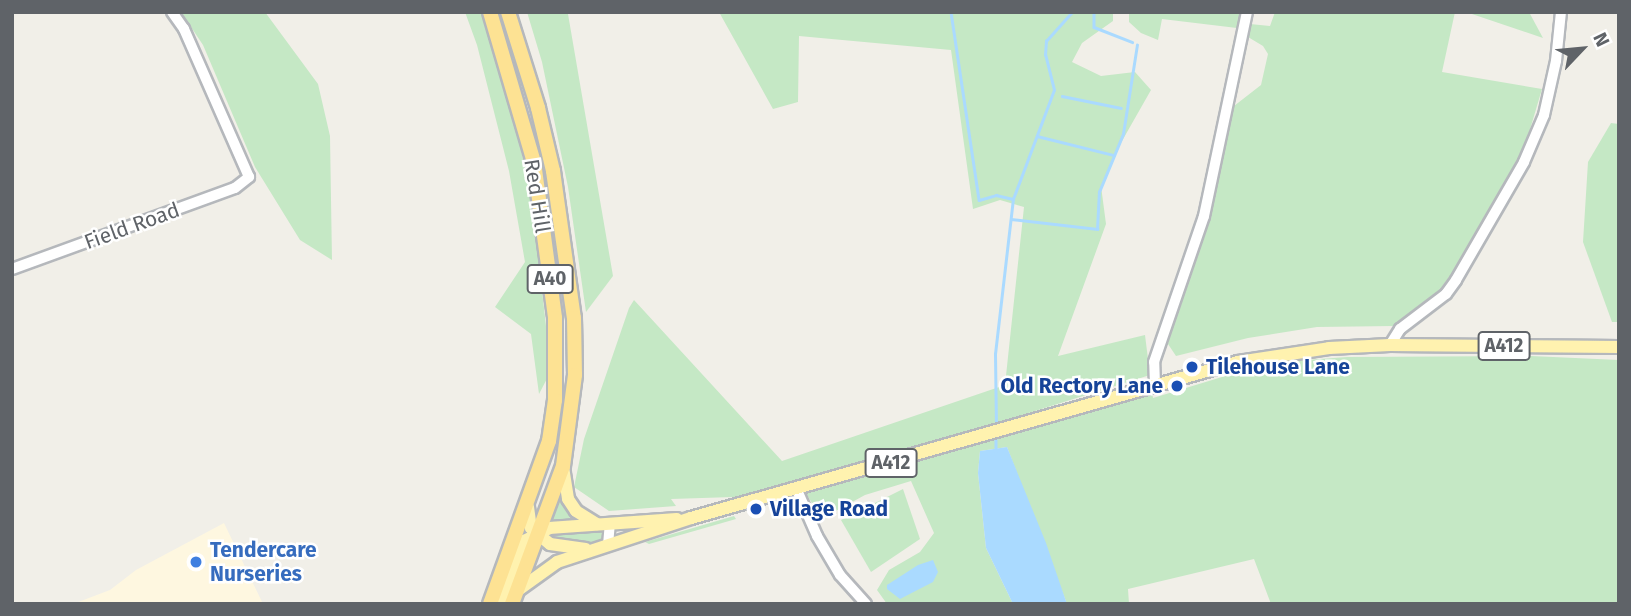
<!DOCTYPE html>
<html>
<head>
<meta charset="utf-8">
<style>
  body { margin:0 }
  #map { position:relative; width:1631px; height:616px; overflow:hidden; background:#f1efe8; font-family:"Fira Sans",sans-serif }
  div>[style] { position:absolute }
  [style*='--x'] { left:calc(var(--x)*1px); top:calc(var(--y)*1px); width:calc(var(--w)*1px); rotate:calc(var(--a)*1deg) }
  .commercial>* { inset:0; background:#fef7e0 }
  .green>* { inset:0; background:#c5e8c5 }
  .water>* { inset:0; background:#aadaff }
  .stream>* { height:2.5px; margin:-1.25px; padding:0 1.25px; transform-origin:1.25px; border-radius:1.25px; background:#aadaff }
  .roads { filter:drop-shadow(2px 0 #b5b8bc) drop-shadow(-2px 0 #b5b8bc) drop-shadow(0 2px #b5b8bc) drop-shadow(0 -2px #b5b8bc) }
  .minor>* { height:10px; margin:-5px; padding:0 5px; transform-origin:5px; border-radius:5px; background:#fff }
  .major>* { height:12px; margin:-6px; padding:0 6px; transform-origin:6px; border-radius:6px; background:#fff2af }
  .highway>* { height:14px; margin:-7px; padding:0 7px; transform-origin:7px; border-radius:7px; background:#fde293 }
  .dots>* { width:19px; height:19px; translate:-50% -50%; box-sizing:border-box; border:4px solid #fff; border-radius:50% }
  span { translate:-50% -50%; white-space:nowrap; text-align:center; line-height:1.15; -webkit-text-stroke:5px #fff; paint-order:stroke }
  .shield-label span { padding:2px 5px; background:#fff; border:2px solid; border-radius:5px; -webkit-text-stroke-width:0 }
  .shield-label { font-size:19px; color:#5f6368; font-weight:700 }
  .street-label { font-size:21px; color:#5f6368 }
  .transit-label { font-size:21px; color:#164399; font-weight:700 }
  .left { translate:0 -50%; text-align:left }
  .right { translate:-100% -50%; text-align:right }
  .shop-label { font-size:21px; color:#366cbe; font-weight:700 }
  .frame { position:absolute; inset:0; border:14px solid #5f6368; pointer-events:none }
  .north { position:absolute; left:1547px; top:14px; width:70px; height:70px; -webkit-text-stroke:5px #fff; paint-order:stroke; rotate:64deg; font-size:19px; font-weight:700; line-height:28px; text-align:center; color:#5f6368 }
  .north::after { content:''; display:block; margin:auto; width:24px; height:32px; background:#5f6368; clip-path:polygon(50% 0,100% 100%,50% 72%,0 100%) }
</style>
</head>
<body>
<div id="map">
  <div class="commercial">
    <i style="clip-path:polygon(224px 523px,263px 604px,73px 604px,110px 590px,136px 570px)"></i>
  </div>
  <div class="green">
    <i style="clip-path:polygon(181px 12px,265px 12px,318px 84px,330px 136px,332px 260px,300px 240px,255px 167px,203px 45px)"></i>
    <i style="clip-path:polygon(465px 12px,481px 12px,500px 64px,531px 191px,551px 371px,539px 394px,531px 334px,495px 307px,525px 262px,509px 171px,477px 45px)"></i>
    <i style="clip-path:polygon(527px 12px,568px 14px,613px 276px,586px 312px,568px 187px,542px 62px)"></i>
    <i style="clip-path:polygon(719px 12px,1113px 12px,1113px 21px,1082px 43px,1072px 62px,1101px 76px,1135px 72px,1151px 90px,1114px 155px,1101px 186px,1106px 224px,1058px 356px,1145px 335px,1150px 375px,764px 496px,671px 499px,676px 506px,609px 511px,574px 487px,584px 439px,629px 308px,634px 300px,782px 461px,1005px 385px,1024px 207px,1000px 200px,973px 209px,951px 50px,799px 36px,798px 102px,773px 109px)"></i>
    <i style="clip-path:polygon(1129px 12px,1241px 12px,1237px 28px,1162px 19px,1158px 40px,1141px 33px,1129px 22px)"></i>
    <i style="clip-path:polygon(1275px 12px,1455px 12px,1442px 72px,1542px 89px,1526px 143px,1466px 254px,1433px 299px,1394px 326px,1317px 327px,1248px 338px,1176px 356px,1168px 344px,1172px 315px,1212px 208px,1234px 106px,1261px 85px,1268px 54px,1263px 46px,1248px 37px,1250px 24px,1270px 26px)"></i>
    <i style="clip-path:polygon(1466px 12px,1529px 12px,1543px 38px)"></i>
    <i style="clip-path:polygon(1611px 123px,1619px 124px,1619px 322px,1612px 322px,1583px 242px,1588px 162px)"></i>
    <i style="clip-path:polygon(1531px 356px,1619px 360px,1619px 604px,1271px 604px,1254px 559px,1128px 589px,1129px 604px,1067px 604px,1007px 447px,980px 451px,978px 473px,986px 548px,1013px 604px,887px 604px,877px 590px,889px 570px,920px 552px,934px 533px,911px 481px,865px 495px,832px 513px,818px 513px,807px 495px,790px 495px,1151px 387px,1153px 398px,1268px 363px,1347px 357px)"></i>
    <i style="clip-path:polygon(562px 487px,586px 521px,549px 522px)"></i>
    <i style="clip-path:polygon(903px 489px,920px 539px,871px 572px,841px 520px)"></i>
    <i style="clip-path:polygon(734px 516px,736px 519px,649px 544px,645px 542px)"></i>
    <i style="clip-path:polygon(596px 530px,605px 531px,604px 540px,575px 545px,545px 536px)"></i>
  </div>
  <div class="water">
    <i style="clip-path:polygon(1007px 447px,1046px 543px,1067px 604px,1013px 604px,986px 548px,978px 473px,980px 451px)"></i>
    <i style="clip-path:polygon(933px 560px,938px 572px,933px 582px,900px 599px,887px 589px,887px 585px,918px 565px)"></i>
  </div>
  <div class="stream">
    <i style="--x:951;--y:12;--w:190;--a:81.5"></i>
    <i style="--x:979;--y:200;--w:18;--a:-16"></i>
    <i style="--x:996;--y:195;--w:17;--a:13"></i>
    <i style="--x:1094;--y:12;--w:15;--a:90"></i>
    <i style="--x:1094;--y:27;--w:41;--a:21.5"></i>
    <i style="--x:1062;--y:96;--w:60;--a:11.5"></i>
    <i style="--x:1037;--y:136;--w:79;--a:13.9"></i>
    <i style="--x:1011;--y:219;--w:87;--a:6.6"></i>
    <i style="--x:1097;--y:229;--w:37;--a:-87"></i>
    <i style="--x:1099;--y:192;--w:63;--a:-67.5"></i>
    <i style="--x:1123;--y:134;--w:90;--a:-81.1"></i>
    <i style="--x:996;--y:427;--w:73;--a:-90.8"></i>
    <i style="--x:995;--y:354;--w:156;--a:-83.4"></i>
    <i style="--x:1013;--y:199;--w:116;--a:-69.4"></i>
    <i style="--x:1054;--y:90;--w:36;--a:-104"></i>
    <i style="--x:1045;--y:55;--w:14;--a:-86"></i>
    <i style="--x:1046;--y:41;--w:39;--a:-48"></i>
    <i style="--x:996;--y:437;--w:14;--a:90"></i>
  </div>
  <div class="roads">
    <div class="minor">
      <i style="--x:12;--y:269;--w:237;--a:-20"></i>
      <i style="--x:235;--y:188;--w:18;--a:-38"></i>
      <i style="--x:249;--y:177;--w:162;--a:-113.7"></i>
      <i style="--x:184;--y:29;--w:21;--a:-125"></i>
      <i style="--x:1390;--y:345;--w:19;--a:-58"></i>
      <i style="--x:1400;--y:329;--w:58;--a:-37.3"></i>
      <i style="--x:1446;--y:294;--w:17;--a:-54"></i>
      <i style="--x:1456;--y:280;--w:136;--a:-60"></i>
      <i style="--x:1524;--y:162;--w:51;--a:-66.9"></i>
      <i style="--x:1544;--y:115;--w:55;--a:-77.5"></i>
      <i style="--x:1556;--y:61;--w:49;--a:-84.2"></i>
      <i style="--x:1155;--y:385;--w:23;--a:-92"></i>
      <i style="--x:1154;--y:362;--w:154;--a:-71.1"></i>
      <i style="--x:1204;--y:216;--w:208;--a:-78.1"></i>
      <i style="--x:797;--y:490;--w:50;--a:66.5"></i>
      <i style="--x:817;--y:536;--w:45;--a:59.5"></i>
      <i style="--x:840;--y:575;--w:39;--a:48"></i>
      <i style="--x:608;--y:545;--w:21;--a:-85"></i>
    </div>
    <div class="major">
      <i style="--x:563;--y:467;--w:32;--a:81"></i>
      <i style="--x:568;--y:499;--w:14;--a:56"></i>
      <i style="--x:576;--y:511;--w:25;--a:32"></i>
      <i style="--x:528;--y:507;--w:21;--a:82"></i>
      <i style="--x:531;--y:528;--w:25;--a:40"></i>
      <i style="--x:550;--y:544;--w:36;--a:8"></i>
      <i style="--x:517;--y:591;--w:49;--a:-35.9"></i>
      <i style="--x:557;--y:562;--w:141;--a:-18.2"></i>
      <i style="--x:691;--y:518;--w:569;--a:-15.92"></i>
      <i style="--x:1238;--y:362;--w:92;--a:-8.7"></i>
      <i style="--x:1329;--y:348;--w:61;--a:-2.8"></i>
      <i style="--x:1390;--y:345;--w:229;--a:0.5"></i>
      <i style="--x:499;--y:604;--w:68;--a:-68.4"></i>
      <i style="--x:524;--y:541;--w:28;--a:-27"></i>
      <i style="--x:549;--y:528;--w:128;--a:-4"></i>
    </div>
    <div class="highway">
      <i style="--x:490;--y:12;--w:156;--a:73.7"></i>
      <i style="--x:534;--y:162;--w:157;--a:82.3"></i>
      <i style="--x:555;--y:318;--w:82;--a:90"></i>
      <i style="--x:555;--y:400;--w:41;--a:98.3"></i>
      <i style="--x:549;--y:441;--w:173;--a:109.9"></i>
      <i style="--x:508;--y:12;--w:101;--a:72.6"></i>
      <i style="--x:538;--y:108;--w:65;--a:76.6"></i>
      <i style="--x:553;--y:171;--w:148;--a:81.9"></i>
      <i style="--x:574;--y:318;--w:57;--a:89"></i>
      <i style="--x:575;--y:375;--w:92;--a:97.5"></i>
      <i style="--x:563;--y:466;--w:147;--a:110.3"></i>
    </div>
  </div>
  <div class="dots">
    <i style="left:1192px;top:367px;background:#1a4fb4"></i>
    <i style="left:1177px;top:386px;background:#1a4fb4"></i>
    <i style="left:756px;top:509px;background:#1a4fb4"></i>
    <i style="left:196px;top:562px;background:#3f7fe0"></i>
  </div>
  <div class="shield-label">
    <span style="left:550px;top:279px">A40</span>
    <span style="left:1504px;top:346px">A412</span>
    <span style="left:891px;top:463px">A412</span>
  </div>
  <div class="street-label">
    <span style="left:537px;top:196px;rotate:81deg">Red Hill</span>
    <span style="left:132px;top:226px;rotate:-20deg">Field Road</span>
  </div>
  <div class="transit-label">
    <span class="left" style="left:1206px;top:367px">Tilehouse Lane</span>
    <span class="right" style="left:1163px;top:386px">Old Rectory Lane</span>
    <span class="left" style="left:770px;top:509px">Village Road</span>
  </div>
  <div class="shop-label">
    <span class="left" style="left:210px;top:562px">Tendercare<br>Nurseries</span>
  </div>
  <div class="frame"></div>
  <div class="north">N</div>
</div>
</body>
</html>
